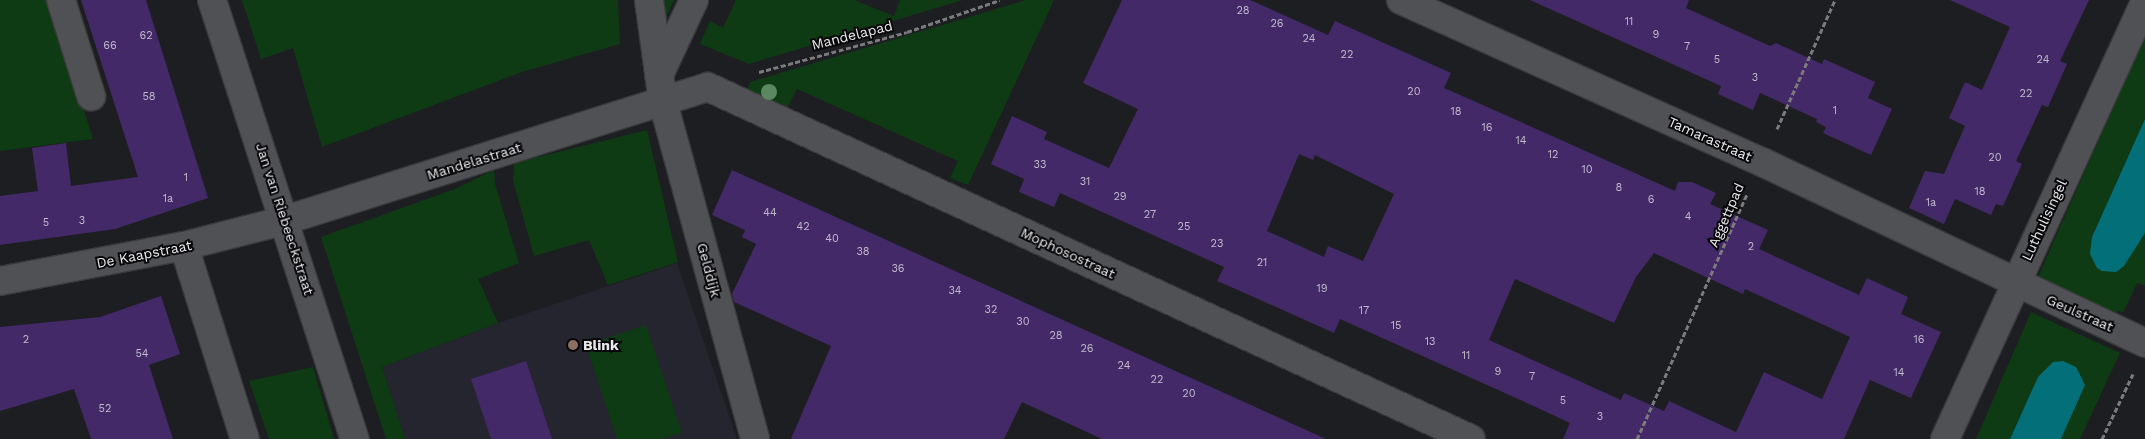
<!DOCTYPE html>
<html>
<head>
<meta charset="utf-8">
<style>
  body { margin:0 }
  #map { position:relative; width:2145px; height:439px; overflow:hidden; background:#1d1e21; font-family:"Work Sans",sans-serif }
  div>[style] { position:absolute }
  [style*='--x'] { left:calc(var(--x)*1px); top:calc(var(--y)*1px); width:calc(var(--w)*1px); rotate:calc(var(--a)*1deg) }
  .built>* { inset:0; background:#24252f }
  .green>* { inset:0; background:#0e3b14 }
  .water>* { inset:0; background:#036f78 }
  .building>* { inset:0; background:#432967 }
  .path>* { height:3px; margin-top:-1.5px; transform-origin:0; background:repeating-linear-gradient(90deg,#7b7b7e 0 5px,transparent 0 7.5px) }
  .roads { filter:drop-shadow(1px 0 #3a3a3c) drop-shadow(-1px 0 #3a3a3c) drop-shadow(0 1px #3a3a3c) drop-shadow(0 -1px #3a3a3c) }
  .minor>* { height:28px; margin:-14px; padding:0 14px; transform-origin:14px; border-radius:14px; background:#505155 }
  .trees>* { width:16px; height:16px; margin:-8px; border-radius:50%; background:#5a885f }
  .dots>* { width:14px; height:14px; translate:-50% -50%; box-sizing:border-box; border:2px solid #08080a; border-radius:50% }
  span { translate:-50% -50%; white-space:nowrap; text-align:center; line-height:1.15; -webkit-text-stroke:4px #08080a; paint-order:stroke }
  .number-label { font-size:11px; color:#c0b9cb }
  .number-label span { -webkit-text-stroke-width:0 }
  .street-label { font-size:14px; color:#e9e9ec }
  .poi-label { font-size:14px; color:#e9e9ec; font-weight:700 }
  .left { translate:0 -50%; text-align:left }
</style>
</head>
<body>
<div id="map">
  <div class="built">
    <i style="clip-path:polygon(677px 263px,737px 439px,405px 439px,382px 367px,498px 323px)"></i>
  </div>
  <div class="green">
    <i style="clip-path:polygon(0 0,49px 0,93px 139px,0 151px)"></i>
    <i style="clip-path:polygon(242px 0,618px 0,620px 44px,525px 71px,322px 147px,293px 48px,261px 59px)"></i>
    <i style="clip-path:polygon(655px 0,674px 0,666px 17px,656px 11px)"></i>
    <i style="clip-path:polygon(736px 0,854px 0,894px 16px,900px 0,963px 0,749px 64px,700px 44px,710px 21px,723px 28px)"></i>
    <i style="clip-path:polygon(1026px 0,1054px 0,968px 185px,950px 178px,958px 161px,797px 89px,784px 114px,745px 98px,750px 82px)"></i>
    <i style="clip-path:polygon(2145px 36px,2145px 119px,2092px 237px,2124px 265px,2145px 233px,2145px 286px,2137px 283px,2123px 313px,2118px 310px,2114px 320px,2070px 292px,2038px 277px)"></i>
    <i style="clip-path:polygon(647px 130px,678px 262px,608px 285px,589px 240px,534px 256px,513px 180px,514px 163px)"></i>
    <i style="clip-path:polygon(494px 170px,495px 184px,519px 263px,478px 279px,498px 323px,382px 367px,405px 439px,386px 439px,321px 237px,455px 189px)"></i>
    <i style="clip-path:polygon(2031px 312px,2120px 353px,2080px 439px,2061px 439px,2085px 385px,2038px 377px,2010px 439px,1976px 439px)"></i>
    <i style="clip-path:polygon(646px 325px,682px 433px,662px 439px,617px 439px,586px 345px)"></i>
    <i style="clip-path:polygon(313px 367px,334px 439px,269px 439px,249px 381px)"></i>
  </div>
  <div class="water">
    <i style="clip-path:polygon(2145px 119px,2145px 233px,2124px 266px,2116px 272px,2102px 271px,2097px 268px,2090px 254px,2092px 237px)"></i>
    <i style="clip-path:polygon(2063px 361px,2076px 367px,2085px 385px,2061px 439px,2010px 439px,2038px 377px,2053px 362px)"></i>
  </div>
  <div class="building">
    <i style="clip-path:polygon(81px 0,146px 0,208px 198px,115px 229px,0 245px,0 196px,38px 191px,32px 148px,66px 143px,71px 186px,138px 177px)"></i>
    <i style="clip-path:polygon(evenodd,1122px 0,1250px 0,1328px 35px,1335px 21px,1451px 73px,1444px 88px,1476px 102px,1675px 191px,1678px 182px,1692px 182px,1716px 193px,1710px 204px,1768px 230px,1759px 249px,1859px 295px,1867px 278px,1908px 297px,1901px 314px,1941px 332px,1911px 398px,1870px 380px,1844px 439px,1563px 439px,1570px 423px,1538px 408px,1340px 319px,1334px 333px,1238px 290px,1217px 281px,1224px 267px,1060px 193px,1054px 207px,1019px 192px,1024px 179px,991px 164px,1012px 116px,1047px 132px,1044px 139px,1109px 168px,1138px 109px,1083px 83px,1122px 0,1299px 154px,1313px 160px,1315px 155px,1394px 194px,1363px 261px,1328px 246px,1324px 257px,1267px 231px,1299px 154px,1122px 0,1654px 253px,1743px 294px,1745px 289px,1850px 337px,1822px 399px,1764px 372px,1736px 432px,1669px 401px,1664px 411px,1624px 393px,1621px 400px,1489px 340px,1515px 279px,1614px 323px,1636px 277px,1654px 253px)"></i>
    <i style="clip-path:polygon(1530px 0,1689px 0,1686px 8px,1770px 46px,1776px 43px,1822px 64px,1824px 59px,1875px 82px,1868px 98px,1892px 109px,1871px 155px,1823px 133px,1826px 127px,1816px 122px,1817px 119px,1760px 93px,1753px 110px,1718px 94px,1721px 86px)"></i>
    <i style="clip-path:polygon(1950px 0,2089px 0,2060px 61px,2067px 64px,2048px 107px,2042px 105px,2016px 161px,2022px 164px,2003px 206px,1996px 204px,1991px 215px,1955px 199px,1944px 224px,1909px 208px,1925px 171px,1944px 174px,1965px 126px,1949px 118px,1965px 82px,1982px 90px,2010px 27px)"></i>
    <i style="clip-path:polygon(732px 170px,1211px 387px,1326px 439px,1102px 439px,1022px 402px,1004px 439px,791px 439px,831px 346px,734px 302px,732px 294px,756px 244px,742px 237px,745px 230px,712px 215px)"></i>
    <i style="clip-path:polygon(161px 296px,180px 354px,149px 365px,173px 439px,91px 439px,74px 389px,0 411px,0 327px,100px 317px)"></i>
    <i style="clip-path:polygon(526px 361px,552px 439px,491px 439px,471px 379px)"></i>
  </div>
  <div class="path">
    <i style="--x:759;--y:72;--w:153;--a:-15.1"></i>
    <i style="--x:907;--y:32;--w:98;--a:-19"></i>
    <i style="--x:1777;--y:129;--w:141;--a:-65.8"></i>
    <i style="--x:1637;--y:439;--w:269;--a:-65.8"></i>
    <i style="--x:2102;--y:439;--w:72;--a:-64.5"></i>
  </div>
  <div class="roads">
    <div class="minor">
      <i style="--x:61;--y:0;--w:101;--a:72.6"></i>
      <i style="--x:212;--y:0;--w:462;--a:72"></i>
      <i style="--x:649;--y:0;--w:103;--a:82.2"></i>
      <i style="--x:663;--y:102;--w:349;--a:74.7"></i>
      <i style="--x:1401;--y:0;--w:396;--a:24.2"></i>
      <i style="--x:1762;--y:162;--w:424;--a:25.3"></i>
      <i style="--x:659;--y:75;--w:83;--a:-65"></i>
      <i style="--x:184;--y:246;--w:202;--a:72.5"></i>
      <i style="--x:0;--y:281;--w:187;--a:-10.8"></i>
      <i style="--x:184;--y:246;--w:105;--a:-14.3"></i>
      <i style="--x:286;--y:220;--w:442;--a:-17.5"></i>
      <i style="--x:708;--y:87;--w:840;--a:24.77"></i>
      <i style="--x:1945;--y:439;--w:481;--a:-65.4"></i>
    </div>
  </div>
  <div class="trees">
    <i style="left:769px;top:92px"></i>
  </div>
  <div class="dots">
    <i style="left:573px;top:345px;background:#8d6e63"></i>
  </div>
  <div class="number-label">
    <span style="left:1243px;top:11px">28</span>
    <span style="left:1629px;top:22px">11</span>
    <span style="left:1277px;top:24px">26</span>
    <span style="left:1656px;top:35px">9</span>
    <span style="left:146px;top:36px">62</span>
    <span style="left:1309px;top:39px">24</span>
    <span style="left:110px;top:46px">66</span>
    <span style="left:1687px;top:47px">7</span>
    <span style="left:1347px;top:55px">22</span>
    <span style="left:1717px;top:60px">5</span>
    <span style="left:2043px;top:60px">24</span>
    <span style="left:1755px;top:78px">3</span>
    <span style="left:1414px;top:92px">20</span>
    <span style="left:2026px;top:94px">22</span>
    <span style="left:149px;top:97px">58</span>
    <span style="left:1835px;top:111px">1</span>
    <span style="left:1456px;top:112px">18</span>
    <span style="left:1487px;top:128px">16</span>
    <span style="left:1521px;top:141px">14</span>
    <span style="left:1553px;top:155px">12</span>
    <span style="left:1995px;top:158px">20</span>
    <span style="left:1040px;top:165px">33</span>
    <span style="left:1587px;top:170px">10</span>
    <span style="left:186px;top:178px">1</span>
    <span style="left:1085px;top:182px">31</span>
    <span style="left:1619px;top:188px">8</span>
    <span style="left:1980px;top:192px">18</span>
    <span style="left:1120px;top:197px">29</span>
    <span style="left:168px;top:199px">1a</span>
    <span style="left:1651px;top:200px">6</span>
    <span style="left:1931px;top:203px">1a</span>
    <span style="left:770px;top:213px">44</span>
    <span style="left:1150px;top:215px">27</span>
    <span style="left:1688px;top:217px">4</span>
    <span style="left:82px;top:221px">3</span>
    <span style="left:46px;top:223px">5</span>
    <span style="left:803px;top:227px">42</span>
    <span style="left:1184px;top:227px">25</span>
    <span style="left:832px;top:239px">40</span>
    <span style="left:1217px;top:244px">23</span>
    <span style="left:1751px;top:247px">2</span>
    <span style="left:863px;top:252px">38</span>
    <span style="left:1262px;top:263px">21</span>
    <span style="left:898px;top:269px">36</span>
    <span style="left:1322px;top:289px">19</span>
    <span style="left:955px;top:291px">34</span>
    <span style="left:991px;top:310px">32</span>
    <span style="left:1364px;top:311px">17</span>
    <span style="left:1023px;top:322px">30</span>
    <span style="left:1396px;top:326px">15</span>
    <span style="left:1056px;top:336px">28</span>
    <span style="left:26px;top:340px">2</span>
    <span style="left:1919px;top:340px">16</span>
    <span style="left:1430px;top:342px">13</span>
    <span style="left:1087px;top:349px">26</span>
    <span style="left:142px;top:354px">54</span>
    <span style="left:1466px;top:356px">11</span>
    <span style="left:1124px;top:366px">24</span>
    <span style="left:1498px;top:372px">9</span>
    <span style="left:1899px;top:373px">14</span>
    <span style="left:1532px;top:377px">7</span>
    <span style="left:1157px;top:380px">22</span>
    <span style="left:1189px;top:394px">20</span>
    <span style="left:1563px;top:401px">5</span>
    <span style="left:105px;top:409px">52</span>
    <span style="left:1600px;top:417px">3</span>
  </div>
  <div class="street-label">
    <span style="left:852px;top:35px;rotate:-14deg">Mandelapad</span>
    <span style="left:1710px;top:139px;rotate:24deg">Tamarastraat</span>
    <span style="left:474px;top:161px;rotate:-17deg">Mandelastraat</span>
    <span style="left:1726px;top:215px;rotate:-66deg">Aggettpad</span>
    <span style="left:285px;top:219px;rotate:72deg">Jan van Riebeeckstraat</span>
    <span style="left:2044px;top:220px;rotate:-65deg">Luthulisingel</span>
    <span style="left:1068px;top:253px;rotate:25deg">Mophosostraat</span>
    <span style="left:144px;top:254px;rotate:-11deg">De Kaapstraat</span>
    <span style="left:709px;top:270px;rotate:75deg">Gelddijk</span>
    <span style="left:2080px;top:313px;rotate:24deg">Geulstraat</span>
  </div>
  <div class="poi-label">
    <span class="left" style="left:583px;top:345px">Blink</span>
  </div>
</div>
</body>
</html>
